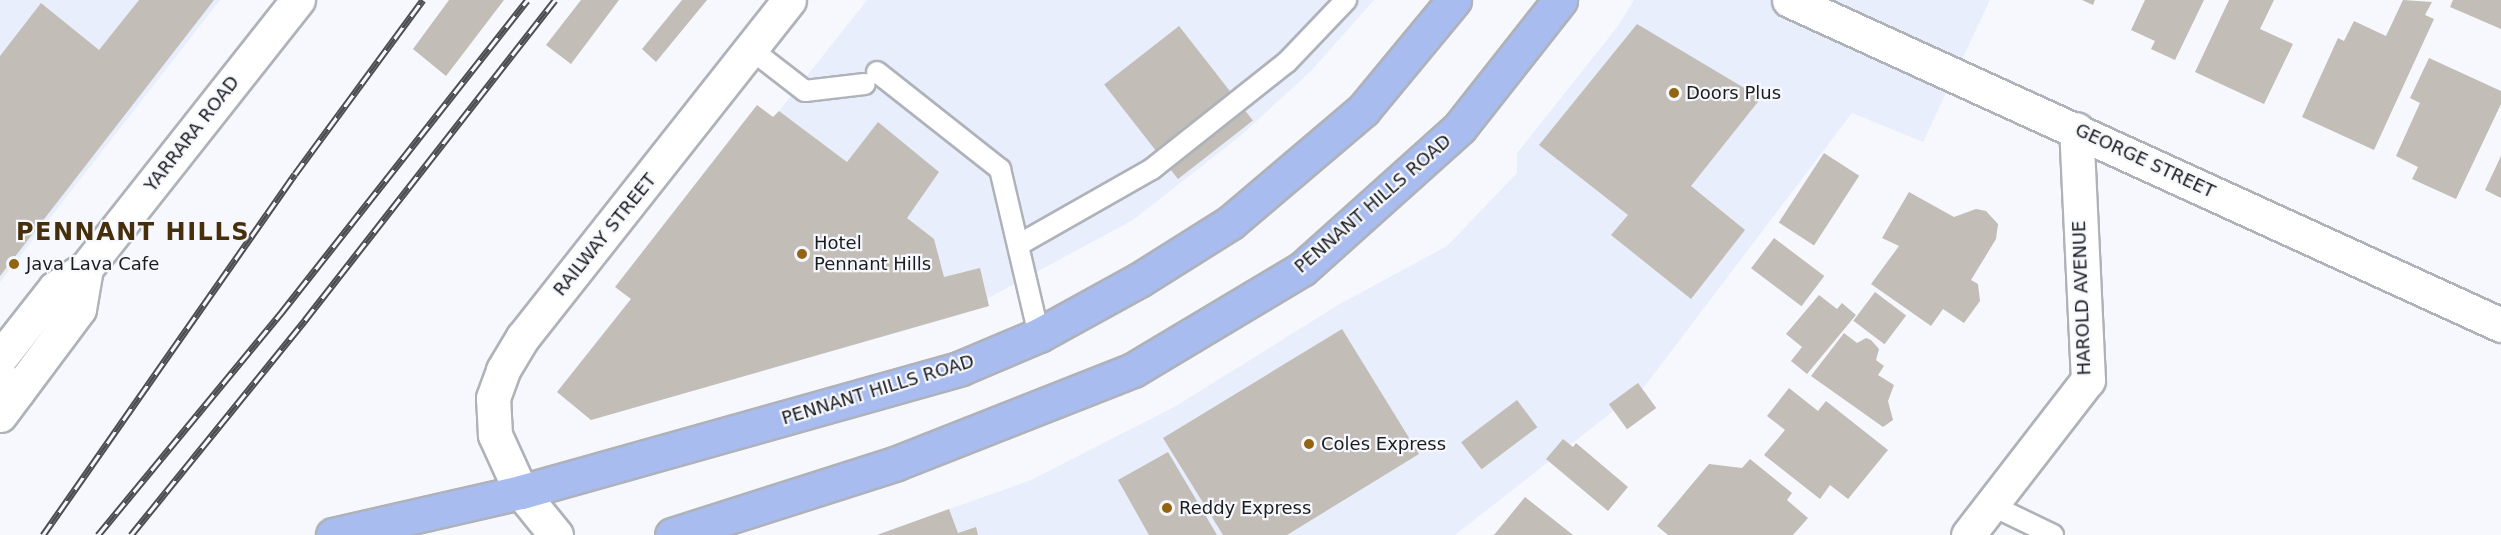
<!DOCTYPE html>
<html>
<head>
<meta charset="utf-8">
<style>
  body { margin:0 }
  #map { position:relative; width:2501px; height:535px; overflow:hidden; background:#f6f8fe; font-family:"DejaVu Sans",sans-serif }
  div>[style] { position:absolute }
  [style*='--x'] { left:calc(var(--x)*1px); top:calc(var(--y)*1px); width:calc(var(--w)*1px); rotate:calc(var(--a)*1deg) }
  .built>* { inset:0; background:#e8eefc }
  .building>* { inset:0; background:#c2bdb7; transform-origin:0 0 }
  .roads { filter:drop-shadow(2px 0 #afb2b9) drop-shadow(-2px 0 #afb2b9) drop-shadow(0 2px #afb2b9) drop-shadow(0 -2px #afb2b9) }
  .service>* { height:20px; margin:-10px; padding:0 10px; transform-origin:10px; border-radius:10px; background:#fff }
  .minor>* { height:33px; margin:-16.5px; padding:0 16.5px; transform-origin:16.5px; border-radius:16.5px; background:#fff }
  .secondary>* { height:33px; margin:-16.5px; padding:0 16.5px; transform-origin:16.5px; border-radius:16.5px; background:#fff }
  .trunk>* { height:33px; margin:-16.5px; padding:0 16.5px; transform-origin:16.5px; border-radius:16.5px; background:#a8bcef }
  .rail>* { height:7px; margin-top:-3.5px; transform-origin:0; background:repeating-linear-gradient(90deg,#f6f8fe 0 14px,#4d4e51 0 28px); box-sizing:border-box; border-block:2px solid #4d4e51 }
  .dots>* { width:16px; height:16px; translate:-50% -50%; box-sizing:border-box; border:3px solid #f6f8fe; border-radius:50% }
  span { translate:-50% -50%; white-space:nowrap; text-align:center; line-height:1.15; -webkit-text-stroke:4.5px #f6f8fe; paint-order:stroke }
  .poi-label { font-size:18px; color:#1b1c1e }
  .left { translate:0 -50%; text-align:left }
  .street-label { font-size:18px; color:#1b1c1e }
  .district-label { font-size:24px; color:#462f0a; font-weight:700; letter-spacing:1.5px }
</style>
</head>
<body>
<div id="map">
  <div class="built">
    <i style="clip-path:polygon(0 0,220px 0,0 282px)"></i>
    <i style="clip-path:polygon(867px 0,1374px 0,1311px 71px,1240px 136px,1133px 220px,955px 316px,591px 420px,557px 392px)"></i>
    <i style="clip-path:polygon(1634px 0,1990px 0,1923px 142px,1852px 113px,1644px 387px,1455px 535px,877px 535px,1031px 480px,1176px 406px,1338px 305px,1447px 246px,1517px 173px,1517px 153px,1618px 26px)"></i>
  </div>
  <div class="building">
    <i style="clip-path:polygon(139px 0,214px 0,0 276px,0 56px,41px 3px,99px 50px)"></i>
    <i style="clip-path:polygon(449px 0,504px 0,446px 76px,413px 49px)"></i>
    <i style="clip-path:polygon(581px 0,619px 0,571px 64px,546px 45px)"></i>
    <i style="clip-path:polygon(682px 0,707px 0,656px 62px,642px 49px)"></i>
    <i style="clip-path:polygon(2082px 0,2095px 0,2093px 5px)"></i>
    <i style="clip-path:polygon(2145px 0,2204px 0,2175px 60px,2151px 49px,2155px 41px,2131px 30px)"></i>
    <i style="clip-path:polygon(2229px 0,2274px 0,2260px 29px,2293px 44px,2264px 104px,2195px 72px)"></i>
    <i style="clip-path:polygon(2403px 0,2432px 2px,2425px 15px,2434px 19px,2374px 150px,2302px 117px,2338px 38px,2344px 41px,2354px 21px,2386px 36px)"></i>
    <i style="clip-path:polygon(2453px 0,2501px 0,2501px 29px,2450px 7px)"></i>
    <i style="clip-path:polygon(1637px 24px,1761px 98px,1691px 186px,1745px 230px,1691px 299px,1611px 235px,1628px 215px,1539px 145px)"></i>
    <i style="left:1179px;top:26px;width:120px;height:95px;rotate:52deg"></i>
    <i style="clip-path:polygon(2429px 58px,2501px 91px,2501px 104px,2456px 199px,2412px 179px,2418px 167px,2396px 156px,2420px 103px,2410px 98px)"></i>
    <i style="clip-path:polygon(757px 105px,773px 117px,779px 111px,847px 162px,878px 122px,939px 172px,907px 218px,934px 239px,944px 277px,980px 268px,989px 306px,591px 420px,557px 392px,631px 299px,615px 287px)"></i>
    <i style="left:1824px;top:153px;width:42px;height:83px;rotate:33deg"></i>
    <i style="clip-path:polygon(2501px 156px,2501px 198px,2485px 190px)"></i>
    <i style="clip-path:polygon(1909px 192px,1954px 217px,1976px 209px,1986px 211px,1998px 224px,1996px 239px,1971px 280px,1978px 284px,1980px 301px,1964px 323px,1943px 309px,1931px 326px,1871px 284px,1899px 246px,1882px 238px)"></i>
    <i style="left:1774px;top:238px;width:63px;height:38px;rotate:37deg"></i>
    <i style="left:1875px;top:292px;width:39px;height:36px;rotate:37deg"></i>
    <i style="clip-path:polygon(1819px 295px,1837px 309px,1842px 303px,1856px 315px,1807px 374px,1791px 361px,1802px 347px,1786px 334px)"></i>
    <i style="clip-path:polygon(1342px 329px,1419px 454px,1287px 535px,1223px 535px,1163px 438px)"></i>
    <i style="clip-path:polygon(1844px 333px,1857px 343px,1866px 338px,1871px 340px,1879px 349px,1876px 360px,1884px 366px,1878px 375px,1894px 385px,1888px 401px,1893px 420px,1883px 427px,1811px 376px)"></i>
    <i style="left:1638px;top:383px;width:31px;height:36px;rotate:54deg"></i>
    <i style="clip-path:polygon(1789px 388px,1818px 411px,1826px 401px,1888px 450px,1848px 499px,1830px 485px,1820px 499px,1764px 455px,1785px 430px,1767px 416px)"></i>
    <i style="left:1517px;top:400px;width:34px;height:70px;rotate:53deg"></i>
    <i style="clip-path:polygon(1563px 439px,1573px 447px,1576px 443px,1628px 487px,1608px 511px,1546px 459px)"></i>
    <i style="clip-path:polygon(1168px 452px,1217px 535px,1149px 535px,1118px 480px)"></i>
    <i style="clip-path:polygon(1750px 459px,1792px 493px,1787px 500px,1808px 518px,1793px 535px,1668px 535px,1657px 526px,1709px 464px,1742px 468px)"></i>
    <i style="clip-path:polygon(1525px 497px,1573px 535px,1494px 535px)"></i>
    <i style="clip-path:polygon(949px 509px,958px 533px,976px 527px,978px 535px,877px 535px)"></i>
  </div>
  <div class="roads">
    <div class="service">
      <i style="--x:752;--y:50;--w:67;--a:37.7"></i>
      <i style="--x:805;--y:91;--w:60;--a:-6.7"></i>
      <i style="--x:877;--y:72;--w:157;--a:38.3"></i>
      <i style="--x:1000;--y:169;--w:171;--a:76.8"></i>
      <i style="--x:1020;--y:244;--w:152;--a:-29.6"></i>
      <i style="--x:1152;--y:169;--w:172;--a:-38.4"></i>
      <i style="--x:1287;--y:62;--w:86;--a:-46.4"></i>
      <i style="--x:1991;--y:505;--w:69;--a:25.8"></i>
    </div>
    <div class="minor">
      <i style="--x:1789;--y:0;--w:783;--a:24.53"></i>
      <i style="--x:0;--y:378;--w:22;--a:36"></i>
      <i style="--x:556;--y:535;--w:55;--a:-129.1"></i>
      <i style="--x:521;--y:492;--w:63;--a:-114.5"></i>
      <i style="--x:495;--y:435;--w:37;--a:-93"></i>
      <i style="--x:493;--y:398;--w:30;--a:-70"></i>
      <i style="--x:503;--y:370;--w:39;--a:-59"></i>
      <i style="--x:523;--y:337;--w:429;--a:-51.7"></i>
      <i style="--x:1968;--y:535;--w:196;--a:-52.3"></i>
      <i style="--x:2088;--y:380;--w:251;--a:-92.7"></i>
    </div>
    <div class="secondary">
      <i style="--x:0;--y:358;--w:89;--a:-51.8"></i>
      <i style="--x:55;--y:288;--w:37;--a:-33"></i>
      <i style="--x:86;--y:268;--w:342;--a:-51.7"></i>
      <i style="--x:0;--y:415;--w:132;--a:-53.3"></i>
      <i style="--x:79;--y:309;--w:42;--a:-80.3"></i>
    </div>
    <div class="trunk">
      <i style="--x:333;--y:535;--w:193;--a:-12.9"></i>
      <i style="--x:521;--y:492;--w:457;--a:-15.7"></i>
      <i style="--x:961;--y:368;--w:85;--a:-22.9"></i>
      <i style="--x:1039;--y:335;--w:114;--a:-28.8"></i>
      <i style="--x:1139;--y:280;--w:109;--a:-32.2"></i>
      <i style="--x:1231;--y:222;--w:173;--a:-40.3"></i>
      <i style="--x:1363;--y:110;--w:143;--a:-50.4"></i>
      <i style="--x:672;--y:535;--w:236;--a:-17.7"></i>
      <i style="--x:897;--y:463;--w:254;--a:-21.5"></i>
      <i style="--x:1133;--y:370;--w:197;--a:-30.9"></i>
      <i style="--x:1302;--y:269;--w:212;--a:-41.9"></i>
      <i style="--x:1460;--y:127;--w:162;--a:-51.8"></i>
    </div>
  </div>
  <div class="rail">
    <i style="--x:43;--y:535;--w:440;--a:-55.1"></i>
    <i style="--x:295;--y:174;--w:216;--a:-53.7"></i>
    <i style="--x:98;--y:535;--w:288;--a:-50.5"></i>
    <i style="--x:281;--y:313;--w:398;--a:-51.8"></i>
    <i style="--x:131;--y:535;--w:277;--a:-51"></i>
    <i style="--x:305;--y:320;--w:406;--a:-52"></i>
  </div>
  <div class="dots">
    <i style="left:1674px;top:93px;background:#936411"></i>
    <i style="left:802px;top:254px;background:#936411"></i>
    <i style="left:14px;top:264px;background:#936411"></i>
    <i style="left:1309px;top:444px;background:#936411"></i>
    <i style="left:1167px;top:508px;background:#936411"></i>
  </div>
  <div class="poi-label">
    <span class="left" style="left:1686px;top:93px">Doors Plus</span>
    <span class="left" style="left:814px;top:254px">Hotel<br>Pennant Hills</span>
    <span class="left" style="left:26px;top:264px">Java Lava Cafe</span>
    <span class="left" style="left:1321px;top:444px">Coles Express</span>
    <span class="left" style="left:1179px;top:508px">Reddy Express</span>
  </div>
  <div class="street-label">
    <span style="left:192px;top:134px;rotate:-52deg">YARRARA ROAD</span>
    <span style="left:2145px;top:161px;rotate:25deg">GEORGE STREET</span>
    <span style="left:1373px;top:204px;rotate:-41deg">PENNANT HILLS ROAD</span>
    <span style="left:605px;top:235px;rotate:-51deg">RAILWAY STREET</span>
    <span style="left:2082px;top:298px;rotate:-92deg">HAROLD AVENUE</span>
    <span style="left:878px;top:390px;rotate:-17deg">PENNANT HILLS ROAD</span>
  </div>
  <div class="district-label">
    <span style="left:133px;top:233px">PENNANT HILLS</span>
  </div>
</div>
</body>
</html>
